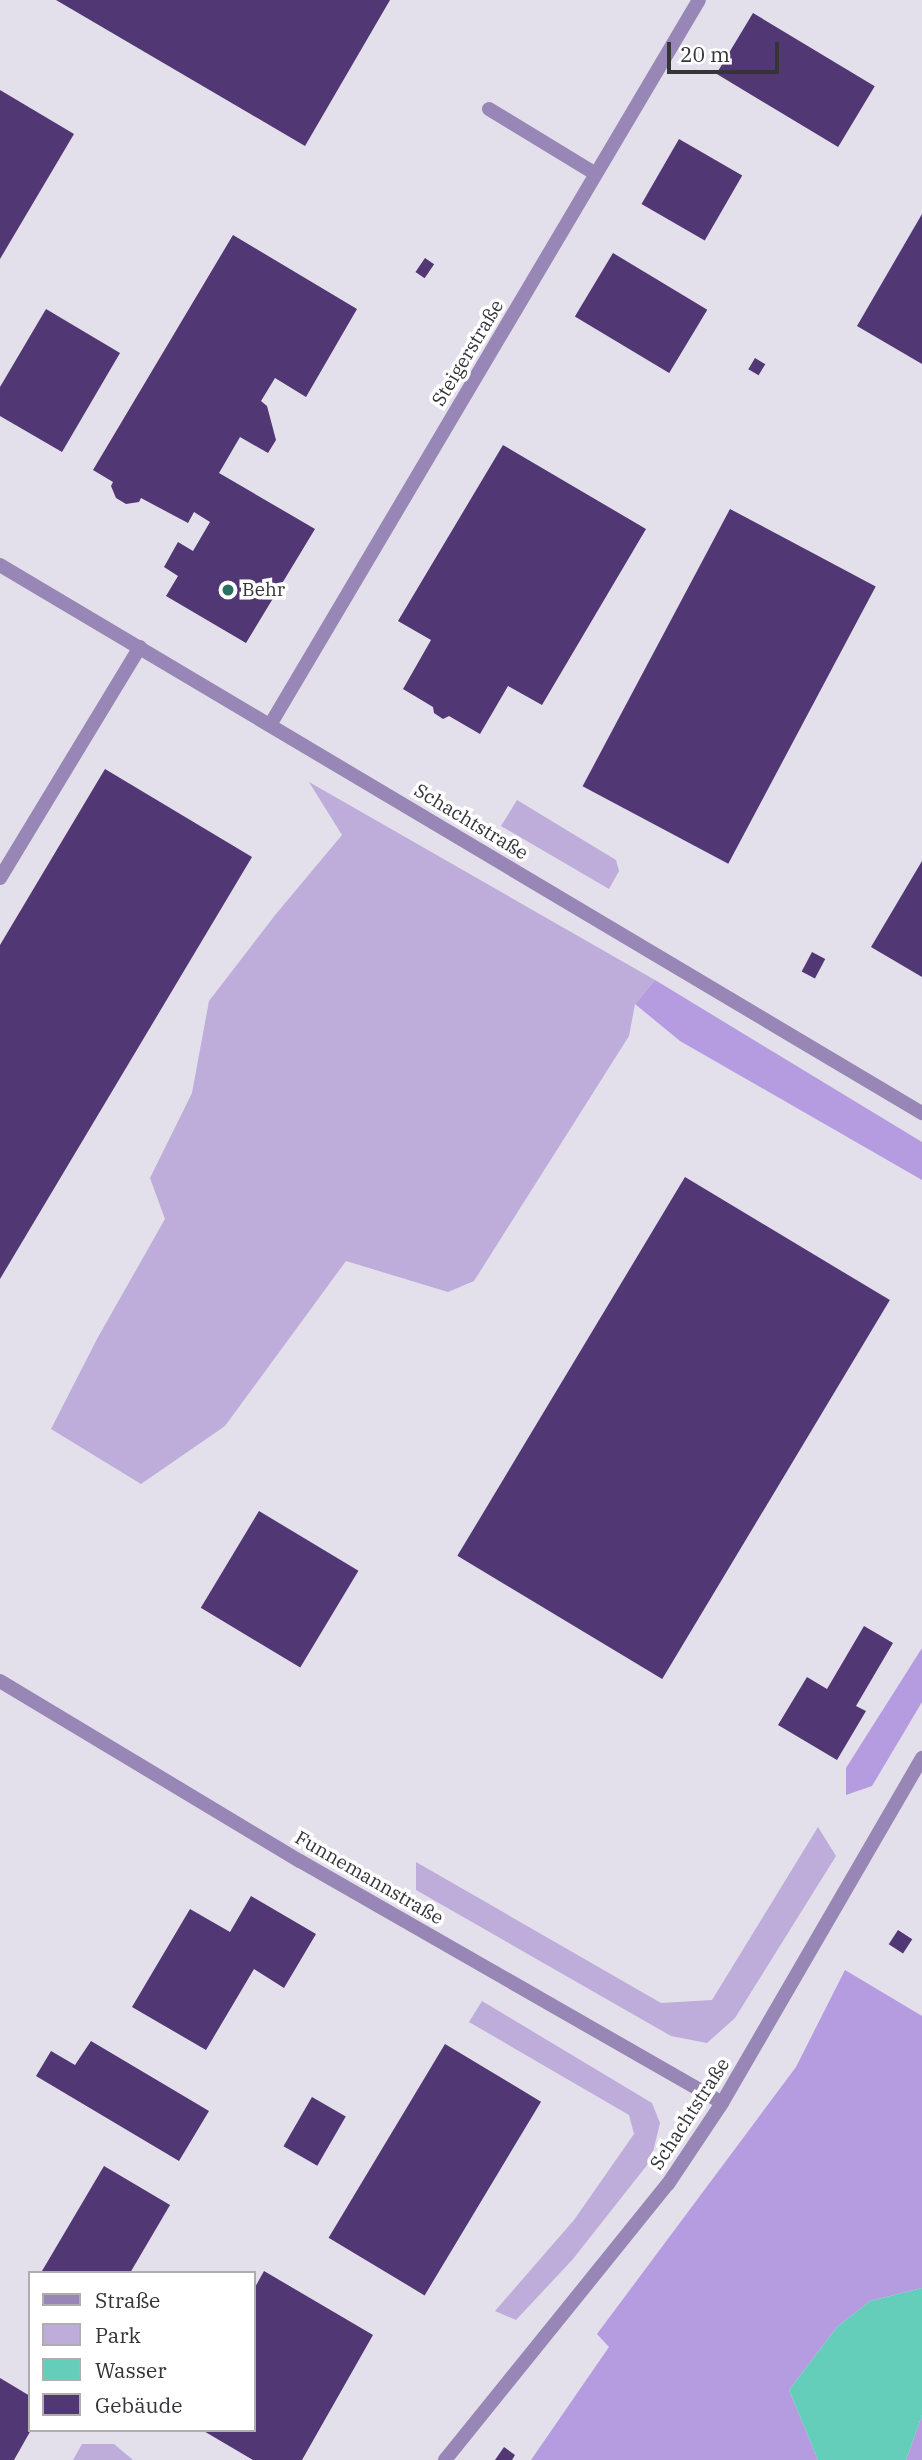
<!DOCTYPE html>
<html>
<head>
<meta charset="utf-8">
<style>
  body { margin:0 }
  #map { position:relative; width:922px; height:2460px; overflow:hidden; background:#e3dfeb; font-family:"IBM Plex Serif",serif }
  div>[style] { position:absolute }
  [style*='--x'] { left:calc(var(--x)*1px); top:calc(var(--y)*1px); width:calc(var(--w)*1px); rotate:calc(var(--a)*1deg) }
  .green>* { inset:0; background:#beadda }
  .forest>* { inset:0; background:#b59be0 }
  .water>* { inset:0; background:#64cebb }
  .building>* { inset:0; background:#513774; transform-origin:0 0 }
  .lane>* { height:14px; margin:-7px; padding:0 7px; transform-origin:7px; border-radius:7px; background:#9886b6 }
  .street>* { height:14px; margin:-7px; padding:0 7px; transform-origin:7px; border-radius:7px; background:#9886b6 }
  .dots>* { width:19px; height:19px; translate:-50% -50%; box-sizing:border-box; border:4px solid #fff; border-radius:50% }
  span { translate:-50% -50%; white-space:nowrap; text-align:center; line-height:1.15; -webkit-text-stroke:7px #fff; paint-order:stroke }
  .street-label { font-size:19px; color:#353438 }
  .poi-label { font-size:19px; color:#353438 }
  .left { translate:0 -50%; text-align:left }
  .legend { position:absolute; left:28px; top:2271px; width:228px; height:161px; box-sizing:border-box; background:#fff; border:2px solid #aeaeaf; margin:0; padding:9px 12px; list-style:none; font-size:21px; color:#353438 }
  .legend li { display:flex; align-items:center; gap:14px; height:35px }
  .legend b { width:35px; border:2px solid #aeaeaf }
  .scale { position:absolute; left:667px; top:42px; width:112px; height:32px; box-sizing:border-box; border:4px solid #353438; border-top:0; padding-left:9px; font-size:21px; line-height:24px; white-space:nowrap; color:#353438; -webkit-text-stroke:5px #fff; paint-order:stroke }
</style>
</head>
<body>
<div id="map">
  <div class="green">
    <i style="clip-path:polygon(309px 782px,655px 980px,635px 1004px,629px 1036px,474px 1281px,448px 1292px,346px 1261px,225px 1426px,141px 1484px,51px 1429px,97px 1339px,165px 1219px,150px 1178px,192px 1093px,209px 1001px,276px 914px,342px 835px)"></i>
    <i style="clip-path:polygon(517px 800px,616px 860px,619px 871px,609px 889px,501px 826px)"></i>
    <i style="clip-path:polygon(818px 1827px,836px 1856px,735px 2018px,707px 2043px,671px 2036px,416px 1890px,416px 1862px,661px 2003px,712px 2000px)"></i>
    <i style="clip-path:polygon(482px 2001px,652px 2103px,660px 2123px,651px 2160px,573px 2259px,516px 2320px,495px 2311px,574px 2220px,634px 2134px,629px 2115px,469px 2022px)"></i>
    <i style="clip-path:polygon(82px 2444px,114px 2444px,133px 2460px,73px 2460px)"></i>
  </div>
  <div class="forest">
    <i style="clip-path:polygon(655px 980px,922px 1142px,922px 1180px,680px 1041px,635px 1004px)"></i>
    <i style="clip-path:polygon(922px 1648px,922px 1702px,872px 1786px,846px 1795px,846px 1768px)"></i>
    <i style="clip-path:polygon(845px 1970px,922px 2016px,922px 2288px,870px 2301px,837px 2327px,789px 2390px,818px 2460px,531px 2460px,609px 2347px,597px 2334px,796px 2067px)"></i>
    <i style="clip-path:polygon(922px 2415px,922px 2460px,906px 2460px)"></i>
  </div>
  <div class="water">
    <i style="clip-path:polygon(922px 2288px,922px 2415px,906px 2460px,818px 2460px,789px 2390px,837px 2327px,870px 2301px)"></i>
  </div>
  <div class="building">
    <i style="clip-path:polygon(56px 0,390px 0,305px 146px)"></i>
    <i style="left:753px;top:13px;width:142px;height:71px;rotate:31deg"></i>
    <i style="clip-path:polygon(0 90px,74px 134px,0 259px)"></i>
    <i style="left:679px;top:139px;width:73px;height:75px;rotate:30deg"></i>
    <i style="clip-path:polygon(922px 214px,922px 364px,857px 326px)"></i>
    <i style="clip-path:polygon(233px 235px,357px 309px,306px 397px,275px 378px,261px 401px,267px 406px,276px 440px,268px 453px,240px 437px,219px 473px,315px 529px,246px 643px,166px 596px,178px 576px,164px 567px,178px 542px,193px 551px,210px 522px,194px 512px,188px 523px,141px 498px,139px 502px,126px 504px,116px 498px,111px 486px,113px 482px,93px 470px)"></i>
    <i style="left:613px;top:253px;width:110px;height:74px;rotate:31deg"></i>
    <i style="left:425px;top:258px;width:11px;height:17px;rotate:34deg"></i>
    <i style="clip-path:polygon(46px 309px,120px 353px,62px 452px,0 416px,0 387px)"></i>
    <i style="left:755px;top:358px;width:12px;height:13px;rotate:31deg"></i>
    <i style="clip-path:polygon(503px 445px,646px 529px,542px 705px,508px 686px,480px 734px,449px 716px,443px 719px,434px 713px,433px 707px,403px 689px,431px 640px,398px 621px)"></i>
    <i style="left:730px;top:509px;width:165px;height:314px;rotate:28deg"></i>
    <i style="clip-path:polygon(105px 769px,252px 857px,0 1279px,0 945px)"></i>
    <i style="clip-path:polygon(922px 861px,922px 977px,871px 947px)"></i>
    <i style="left:812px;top:952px;width:15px;height:22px;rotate:28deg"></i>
    <i style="left:685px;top:1177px;width:239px;height:442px;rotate:31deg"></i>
    <i style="left:259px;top:1511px;width:116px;height:113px;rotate:31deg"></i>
    <i style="clip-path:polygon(864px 1626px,893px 1643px,856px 1706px,866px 1711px,837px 1760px,778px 1725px,807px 1677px,827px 1689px)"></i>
    <i style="clip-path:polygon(251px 1896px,316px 1934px,284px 1988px,254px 1969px,206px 2050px,132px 2007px,190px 1909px,230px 1932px)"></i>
    <i style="left:898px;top:1930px;width:17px;height:17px;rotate:33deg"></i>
    <i style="clip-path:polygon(91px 2041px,209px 2111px,179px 2161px,36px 2076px,51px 2051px,75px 2065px)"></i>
    <i style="left:445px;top:2044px;width:112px;height:226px;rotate:31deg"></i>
    <i style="left:312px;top:2097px;width:39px;height:57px;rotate:30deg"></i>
    <i style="clip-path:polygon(104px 2166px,170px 2205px,130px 2273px,46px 2273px,42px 2271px)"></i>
    <i style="clip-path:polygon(264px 2271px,373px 2335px,302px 2460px,253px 2460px,202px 2430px,254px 2430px,254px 2289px)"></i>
    <i style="clip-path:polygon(0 2378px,30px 2396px,31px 2430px,14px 2460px,0 2460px)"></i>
    <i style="clip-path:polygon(504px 2447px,515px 2455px,512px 2460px,495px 2460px)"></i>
  </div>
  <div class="lane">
    <i style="--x:489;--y:109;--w:125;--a:31.3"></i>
    <i style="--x:0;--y:878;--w:270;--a:-58.8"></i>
  </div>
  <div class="street">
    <i style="--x:0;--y:565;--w:1073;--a:30.73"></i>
    <i style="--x:270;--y:725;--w:842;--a:-59.39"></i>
    <i style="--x:0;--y:1681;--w:350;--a:31"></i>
    <i style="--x:300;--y:1861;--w:486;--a:29.8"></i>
    <i style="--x:445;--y:2460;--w:355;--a:-51.1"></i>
    <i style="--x:668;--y:2184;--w:97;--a:-56.3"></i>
    <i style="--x:722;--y:2103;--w:399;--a:-59.9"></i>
  </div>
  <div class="dots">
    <i style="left:228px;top:590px;background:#2a6f64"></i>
  </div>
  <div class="street-label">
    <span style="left:468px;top:353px;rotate:-59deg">Steigerstraße</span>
    <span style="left:471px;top:822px;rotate:31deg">Schachtstraße</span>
    <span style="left:369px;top:1878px;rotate:30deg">Funnemannstraße</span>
    <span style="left:690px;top:2114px;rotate:-57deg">Schachtstraße</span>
  </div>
  <div class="poi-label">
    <span class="left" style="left:242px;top:590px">Behr</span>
  </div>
  <ul class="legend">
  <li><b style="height:9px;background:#9886b6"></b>Straße</li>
  <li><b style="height:19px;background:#beadda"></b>Park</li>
  <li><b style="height:19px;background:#64cebb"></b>Wasser</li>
  <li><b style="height:19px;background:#513774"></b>Gebäude</li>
  </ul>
  <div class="scale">20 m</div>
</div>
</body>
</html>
